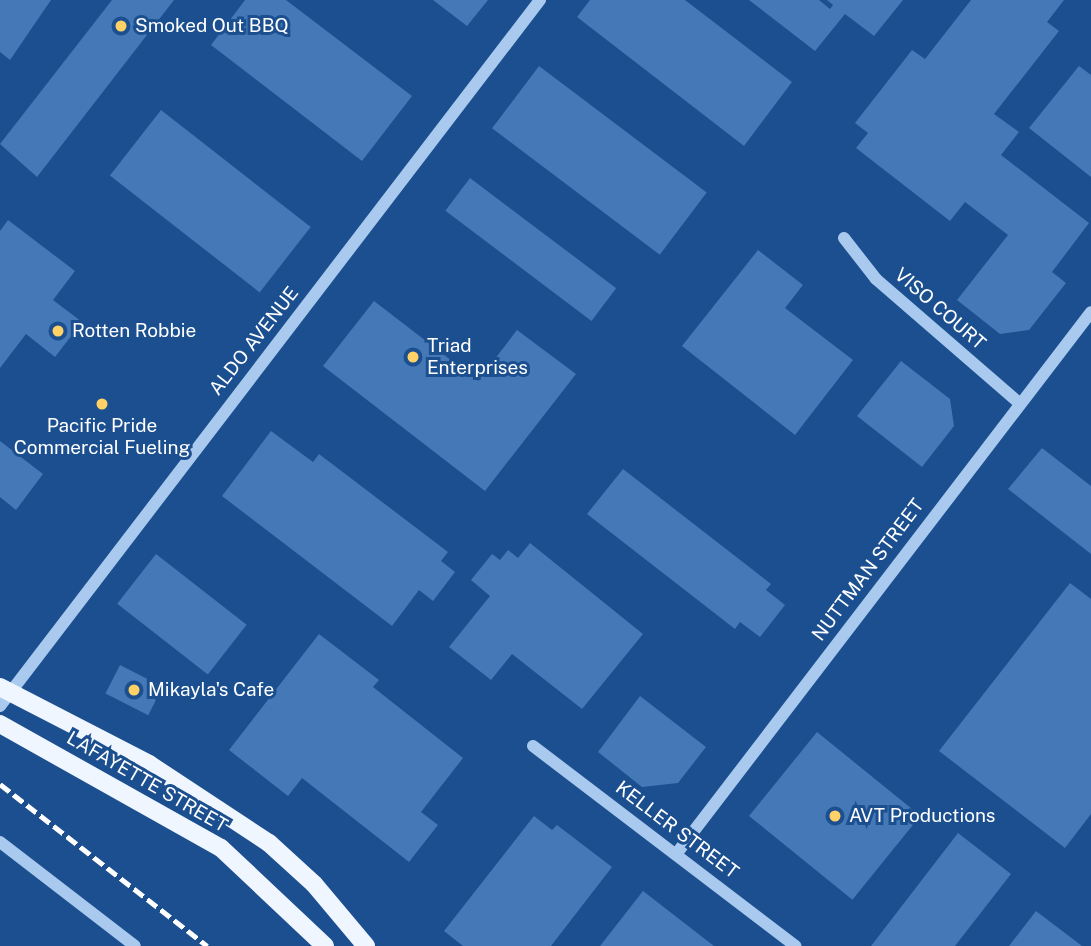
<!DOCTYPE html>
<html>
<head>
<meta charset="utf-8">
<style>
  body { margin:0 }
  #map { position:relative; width:1091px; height:946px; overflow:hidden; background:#1b4f8f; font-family:"Public Sans",sans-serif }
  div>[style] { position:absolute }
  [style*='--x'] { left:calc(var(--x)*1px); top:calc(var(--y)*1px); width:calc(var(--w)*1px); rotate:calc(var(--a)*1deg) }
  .building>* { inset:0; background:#4478b7; transform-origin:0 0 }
  .minor>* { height:12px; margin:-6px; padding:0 6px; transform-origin:6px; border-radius:6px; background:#a9c9ee }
  .major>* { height:18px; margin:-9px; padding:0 9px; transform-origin:9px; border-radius:9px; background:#f0f6ff }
  .rail>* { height:5px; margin-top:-2.5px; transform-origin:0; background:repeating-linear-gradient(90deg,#fff 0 12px,transparent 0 17px) }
  .dots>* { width:19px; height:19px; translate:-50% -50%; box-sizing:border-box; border:4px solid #1b4f8f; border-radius:50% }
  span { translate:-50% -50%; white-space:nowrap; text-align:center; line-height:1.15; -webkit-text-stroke:6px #1b4f8f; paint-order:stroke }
  .poi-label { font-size:19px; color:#fff }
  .left { translate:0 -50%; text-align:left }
  .street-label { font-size:19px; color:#fff }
</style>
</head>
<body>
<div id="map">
  <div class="building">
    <i style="clip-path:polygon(0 0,51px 0,10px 60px,0 52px)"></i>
    <i style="clip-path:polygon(112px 0,174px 0,37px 177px,0 144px)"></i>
    <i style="clip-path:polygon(245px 0,286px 0,412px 96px,362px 161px,211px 45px)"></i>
    <i style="clip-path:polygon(433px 0,488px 0,467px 26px)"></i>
    <i style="clip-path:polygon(590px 0,685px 0,792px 82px,744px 146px,577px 17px)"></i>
    <i style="clip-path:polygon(749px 0,819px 0,830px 9px,833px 5px,827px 0,903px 0,874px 36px,845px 14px,815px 51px)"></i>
    <i style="clip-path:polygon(971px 0,1064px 0,1047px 22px,1059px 31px,994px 114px,1019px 132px,1001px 155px,1089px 223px,1052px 272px,1066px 283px,1029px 330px,1000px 334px,957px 300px,1008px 235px,965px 202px,950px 221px,856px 148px,868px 133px,855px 123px,912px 50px,925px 59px)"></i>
    <i style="left:539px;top:66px;width:210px;height:78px;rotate:37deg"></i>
    <i style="clip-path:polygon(1079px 66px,1091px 75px,1091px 177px,1029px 128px)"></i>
    <i style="left:161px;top:110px;width:190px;height:83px;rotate:38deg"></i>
    <i style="left:470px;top:178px;width:183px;height:41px;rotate:37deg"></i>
    <i style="clip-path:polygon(8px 220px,75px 271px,53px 300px,82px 322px,55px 357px,26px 334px,0 368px,0 231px)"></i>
    <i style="clip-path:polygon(758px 250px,803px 285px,785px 308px,853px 360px,795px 435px,682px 346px)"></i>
    <i style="clip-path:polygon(374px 301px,478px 381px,517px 330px,576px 374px,485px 491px,323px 366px)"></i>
    <i style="clip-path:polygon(901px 361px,950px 399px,954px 426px,922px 467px,857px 416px)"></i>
    <i style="clip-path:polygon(271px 431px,313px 462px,319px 454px,448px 552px,441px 561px,455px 572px,433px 601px,419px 590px,392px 626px,222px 496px)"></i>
    <i style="clip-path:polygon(0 441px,43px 474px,16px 510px,0 497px)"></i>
    <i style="clip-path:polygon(1042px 448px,1091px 486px,1091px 554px,1008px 489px)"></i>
    <i style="clip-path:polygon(623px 469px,771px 584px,766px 590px,785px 605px,760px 637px,740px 622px,735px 629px,587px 514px)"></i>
    <i style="clip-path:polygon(530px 543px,643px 634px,582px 709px,512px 654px,491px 680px,449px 647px,490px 596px,471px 580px,492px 554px,500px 560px,508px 550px,518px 558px)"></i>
    <i style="left:156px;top:554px;width:115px;height:63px;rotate:38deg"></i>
    <i style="clip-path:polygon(1070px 583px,1091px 599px,1091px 814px,1065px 848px,939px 751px)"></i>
    <i style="clip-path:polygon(319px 634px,379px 680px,373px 687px,463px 758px,421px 812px,438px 825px,409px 862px,302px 778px,288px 796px,229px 750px)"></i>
    <i style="left:120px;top:665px;width:48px;height:32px;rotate:27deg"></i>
    <i style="clip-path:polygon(640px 696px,706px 747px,678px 783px,642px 787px,598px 752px)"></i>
    <i style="left:817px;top:732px;width:133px;height:108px;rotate:39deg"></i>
    <i style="clip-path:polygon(534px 816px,552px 830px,557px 825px,612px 867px,551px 946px,463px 946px,444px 931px)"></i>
    <i style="clip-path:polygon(958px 833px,1011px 874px,955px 946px,871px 946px)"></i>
    <i style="clip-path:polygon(643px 891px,714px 946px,600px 946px)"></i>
    <i style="clip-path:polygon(1036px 911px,1082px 946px,1009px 946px)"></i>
  </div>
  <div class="minor">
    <i style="--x:844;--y:238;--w:52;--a:52"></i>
    <i style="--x:876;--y:279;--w:189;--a:40.9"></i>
    <i style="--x:0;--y:706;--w:889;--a:-52.59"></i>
    <i style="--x:533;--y:746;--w:330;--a:37.3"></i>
    <i style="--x:0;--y:842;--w:170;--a:37.6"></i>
    <i style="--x:677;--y:853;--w:681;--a:-52.57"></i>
  </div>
  <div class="major">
    <i style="--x:0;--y:687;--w:168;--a:27.3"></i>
    <i style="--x:149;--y:764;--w:144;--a:33.4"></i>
    <i style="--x:269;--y:843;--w:61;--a:42.3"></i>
    <i style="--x:314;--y:884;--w:81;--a:50"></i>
    <i style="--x:0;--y:724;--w:253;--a:29.3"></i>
    <i style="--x:221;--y:848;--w:143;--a:43.3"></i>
  </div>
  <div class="rail">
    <i style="--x:0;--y:784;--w:263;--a:38"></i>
  </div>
  <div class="dots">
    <i style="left:121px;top:26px;background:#ffd166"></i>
    <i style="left:58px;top:331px;background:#ffd166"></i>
    <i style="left:413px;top:357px;background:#ffd166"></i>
    <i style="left:102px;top:404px;background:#ffd166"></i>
    <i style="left:134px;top:690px;background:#ffd166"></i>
    <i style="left:835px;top:816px;background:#ffd166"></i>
  </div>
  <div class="poi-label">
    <span class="left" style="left:135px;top:26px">Smoked Out BBQ</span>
    <span class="left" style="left:72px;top:331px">Rotten Robbie</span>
    <span class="left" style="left:427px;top:357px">Triad<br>Enterprises</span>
    <span style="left:102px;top:437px">Pacific Pride<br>Commercial Fueling</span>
    <span class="left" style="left:148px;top:690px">Mikayla's Cafe</span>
    <span class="left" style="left:849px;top:816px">AVT Productions</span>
  </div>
  <div class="street-label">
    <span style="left:940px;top:309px;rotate:41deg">VISO COURT</span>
    <span style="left:254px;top:341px;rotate:-52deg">ALDO AVENUE</span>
    <span style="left:868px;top:570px;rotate:-53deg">NUTTMAN STREET</span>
    <span style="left:147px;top:782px;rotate:30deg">LAFAYETTE STREET</span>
    <span style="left:677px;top:830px;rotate:37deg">KELLER STREET</span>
  </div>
</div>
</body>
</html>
